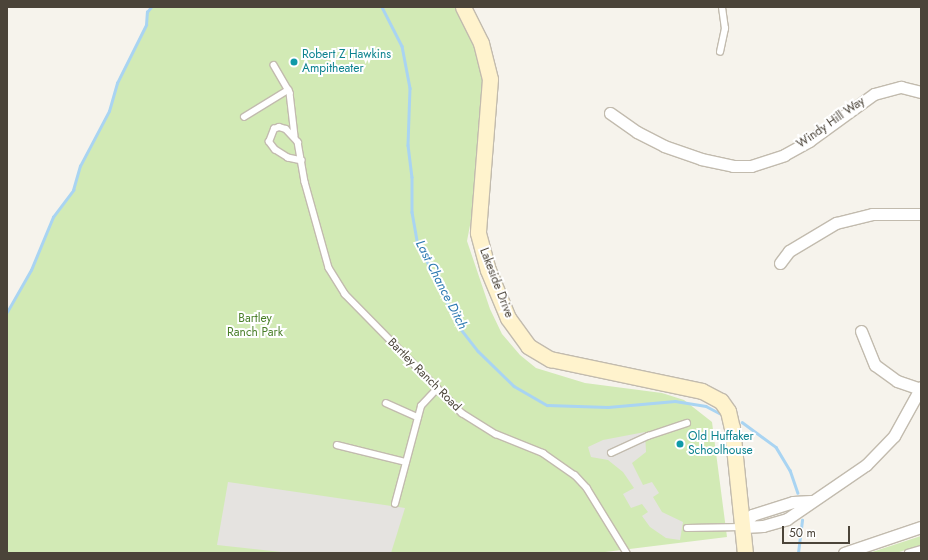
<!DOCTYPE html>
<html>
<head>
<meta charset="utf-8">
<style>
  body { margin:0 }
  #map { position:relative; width:928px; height:560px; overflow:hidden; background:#f6f3ec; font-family:Jost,sans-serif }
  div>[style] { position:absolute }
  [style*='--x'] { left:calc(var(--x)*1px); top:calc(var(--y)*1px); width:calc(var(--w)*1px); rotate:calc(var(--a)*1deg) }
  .green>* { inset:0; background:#d2eab5 }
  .parking>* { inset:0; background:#e5e3e0 }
  .stream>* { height:2.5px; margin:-1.25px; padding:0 1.25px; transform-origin:1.25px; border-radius:1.25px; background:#a9d4f2 }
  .roads { filter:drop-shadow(1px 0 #c2bbae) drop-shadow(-1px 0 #c2bbae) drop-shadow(0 1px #c2bbae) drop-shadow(0 -1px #c2bbae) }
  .lane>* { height:5.5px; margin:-2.75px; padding:0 2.75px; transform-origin:2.75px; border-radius:2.75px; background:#fff }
  .street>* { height:11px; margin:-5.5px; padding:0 5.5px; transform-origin:5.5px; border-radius:5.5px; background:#fff }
  .secondary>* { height:15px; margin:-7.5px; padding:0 7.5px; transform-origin:7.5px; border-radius:7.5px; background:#fff3cd }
  .dots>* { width:11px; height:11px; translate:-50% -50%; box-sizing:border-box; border:2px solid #fff; border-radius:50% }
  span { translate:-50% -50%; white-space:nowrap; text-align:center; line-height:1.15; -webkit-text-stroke:4px #fff; paint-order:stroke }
  .culture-label { font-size:12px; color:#0d838f }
  .left { translate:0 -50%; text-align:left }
  .street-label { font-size:12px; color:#4b4439 }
  .park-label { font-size:12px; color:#4a7f2a }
  .water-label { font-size:13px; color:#2e7ab2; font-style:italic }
  .frame { position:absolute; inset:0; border:8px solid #4b4439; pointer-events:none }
  .scale { position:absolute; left:782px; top:526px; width:68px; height:18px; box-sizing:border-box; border:2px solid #4b4439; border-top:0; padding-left:5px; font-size:12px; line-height:14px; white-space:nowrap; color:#4b4439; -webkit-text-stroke:3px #fff; paint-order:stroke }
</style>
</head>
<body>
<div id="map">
  <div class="green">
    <i style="clip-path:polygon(151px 7px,461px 7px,487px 70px,476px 213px,471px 220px,467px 241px,490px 309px,502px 334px,520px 355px,536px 368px,585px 383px,662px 393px,684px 400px,712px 422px,727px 537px,597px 553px,7px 553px,7px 312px,31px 270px,53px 217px,73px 190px,80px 166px,109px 111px,117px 83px,146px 25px,147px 12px)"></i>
    <i style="clip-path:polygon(921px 536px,921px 545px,896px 553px,869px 553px)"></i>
  </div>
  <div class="parking">
    <i style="clip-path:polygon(645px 432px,646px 452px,632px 463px,643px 485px,652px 482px,659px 493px,653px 497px,662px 512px,683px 522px,680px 540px,666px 538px,650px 527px,642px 516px,648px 512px,642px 504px,631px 508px,623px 494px,634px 488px,623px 472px,608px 460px,591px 457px,588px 447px,603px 440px)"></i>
    <i style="clip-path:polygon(228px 482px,405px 508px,391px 553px,290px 553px,217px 545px)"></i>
  </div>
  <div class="stream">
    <i style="--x:382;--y:7;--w:44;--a:62.9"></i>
    <i style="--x:402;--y:46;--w:43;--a:79.2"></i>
    <i style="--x:410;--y:88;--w:57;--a:92"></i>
    <i style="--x:408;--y:145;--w:32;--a:83"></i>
    <i style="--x:412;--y:177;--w:35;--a:90"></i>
    <i style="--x:412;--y:212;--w:29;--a:80"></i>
    <i style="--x:417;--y:241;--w:97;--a:63.7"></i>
    <i style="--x:460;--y:328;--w:29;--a:52"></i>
    <i style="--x:478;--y:351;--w:50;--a:44.2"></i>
    <i style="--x:514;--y:386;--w:38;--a:30"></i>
    <i style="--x:547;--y:405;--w:61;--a:1.9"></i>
    <i style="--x:608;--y:407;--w:67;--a:-5.1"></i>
    <i style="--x:675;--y:401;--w:31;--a:9"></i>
    <i style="--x:706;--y:406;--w:15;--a:28"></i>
    <i style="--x:7;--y:312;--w:48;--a:-60.3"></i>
    <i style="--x:31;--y:270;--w:57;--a:-67.5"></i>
    <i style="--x:53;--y:217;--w:34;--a:-53"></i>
    <i style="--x:73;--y:190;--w:25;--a:-74"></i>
    <i style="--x:80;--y:166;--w:62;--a:-62.2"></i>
    <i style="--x:109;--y:111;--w:29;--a:-74"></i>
    <i style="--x:117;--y:83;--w:65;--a:-63.4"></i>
    <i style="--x:146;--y:25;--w:13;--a:-86"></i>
    <i style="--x:147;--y:12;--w:6;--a:-51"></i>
    <i style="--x:742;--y:422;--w:42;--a:36.3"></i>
    <i style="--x:776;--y:447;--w:27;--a:59"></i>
    <i style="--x:790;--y:470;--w:24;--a:71"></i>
    <i style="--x:798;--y:553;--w:33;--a:-83"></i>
  </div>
  <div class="roads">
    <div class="lane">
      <i style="--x:720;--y:52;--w:24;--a:-78"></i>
      <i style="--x:725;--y:29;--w:22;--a:-98"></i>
      <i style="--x:274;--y:65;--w:32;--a:60"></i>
      <i style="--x:290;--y:93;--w:43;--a:83.4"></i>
      <i style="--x:244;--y:117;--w:52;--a:-31.5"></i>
      <i style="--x:302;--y:161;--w:14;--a:-168"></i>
      <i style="--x:288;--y:158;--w:15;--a:-148"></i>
      <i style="--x:275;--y:150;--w:10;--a:-127"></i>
      <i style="--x:269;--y:142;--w:14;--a:-69"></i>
      <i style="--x:274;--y:129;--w:5;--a:-22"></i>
      <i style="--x:279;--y:127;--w:7;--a:16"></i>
      <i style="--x:286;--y:129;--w:18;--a:47"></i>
      <i style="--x:298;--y:142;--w:41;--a:80.1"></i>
      <i style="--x:305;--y:182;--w:89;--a:74.4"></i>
      <i style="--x:329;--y:268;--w:31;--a:58"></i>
      <i style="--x:345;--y:294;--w:167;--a:45.5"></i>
      <i style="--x:462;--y:413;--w:40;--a:32"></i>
      <i style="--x:496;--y:434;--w:51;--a:22"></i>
      <i style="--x:543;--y:453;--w:39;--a:35"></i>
      <i style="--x:575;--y:475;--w:18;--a:47"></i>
      <i style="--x:587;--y:488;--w:76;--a:58.4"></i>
      <i style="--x:386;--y:403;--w:35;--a:24"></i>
      <i style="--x:337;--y:445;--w:71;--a:13.8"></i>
      <i style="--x:611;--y:453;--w:41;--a:-24.7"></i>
      <i style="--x:648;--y:436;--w:41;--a:-18.4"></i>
      <i style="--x:395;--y:504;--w:101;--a:-75.1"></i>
      <i style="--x:421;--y:406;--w:23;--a:-47"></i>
      <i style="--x:687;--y:528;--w:55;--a:-1"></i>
      <i style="--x:908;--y:553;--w:14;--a:-17"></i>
    </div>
    <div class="street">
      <i style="--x:610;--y:113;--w:33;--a:35"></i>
      <i style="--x:637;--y:132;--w:30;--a:27"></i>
      <i style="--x:664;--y:146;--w:39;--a:19"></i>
      <i style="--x:701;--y:159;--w:33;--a:12"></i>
      <i style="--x:733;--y:166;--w:18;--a:0"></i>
      <i style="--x:751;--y:166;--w:35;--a:-18"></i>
      <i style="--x:784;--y:155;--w:29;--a:-29"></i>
      <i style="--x:809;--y:141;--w:80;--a:-35.9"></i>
      <i style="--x:874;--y:94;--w:28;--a:-15"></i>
      <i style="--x:901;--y:87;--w:21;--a:14"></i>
      <i style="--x:780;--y:263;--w:15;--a:-53"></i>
      <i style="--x:789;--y:251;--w:55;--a:-30.8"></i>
      <i style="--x:836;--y:223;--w:37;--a:-14"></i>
      <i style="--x:872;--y:214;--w:49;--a:0"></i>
      <i style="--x:861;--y:331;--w:37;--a:68"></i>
      <i style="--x:875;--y:365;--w:27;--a:36"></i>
      <i style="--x:897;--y:381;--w:24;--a:19"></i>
      <i style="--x:743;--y:527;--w:20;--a:-3"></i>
      <i style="--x:763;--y:526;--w:25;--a:-16"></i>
      <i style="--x:787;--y:519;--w:96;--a:-34.4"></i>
      <i style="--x:866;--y:465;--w:40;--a:-46"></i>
      <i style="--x:894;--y:436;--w:56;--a:-61.1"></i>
      <i style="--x:743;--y:527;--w:15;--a:-53"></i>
      <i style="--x:752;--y:515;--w:43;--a:-17.6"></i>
      <i style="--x:793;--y:502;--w:18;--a:-3"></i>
      <i style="--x:844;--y:553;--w:81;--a:-18.7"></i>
    </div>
    <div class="secondary">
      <i style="--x:463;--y:7;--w:40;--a:63.4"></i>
      <i style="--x:481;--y:43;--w:37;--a:76"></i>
      <i style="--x:490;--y:79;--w:154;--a:94.5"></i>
      <i style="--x:478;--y:233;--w:38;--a:75"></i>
      <i style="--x:488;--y:270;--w:52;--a:67.4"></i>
      <i style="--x:508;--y:318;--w:34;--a:54"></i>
      <i style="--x:528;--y:346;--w:26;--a:31"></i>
      <i style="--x:550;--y:359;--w:155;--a:11.9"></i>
      <i style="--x:702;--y:391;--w:21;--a:28"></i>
      <i style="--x:721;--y:401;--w:12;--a:55"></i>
      <i style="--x:728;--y:411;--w:17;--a:77"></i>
      <i style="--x:732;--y:428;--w:126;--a:84.1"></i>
    </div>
  </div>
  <div class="dots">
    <i style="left:294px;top:62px;background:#0f9aa8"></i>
    <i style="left:680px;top:444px;background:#0f9aa8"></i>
  </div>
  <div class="culture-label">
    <span class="left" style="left:302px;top:62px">Robert Z Hawkins<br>Ampitheater</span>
    <span class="left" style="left:688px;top:444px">Old Huffaker<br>Schoolhouse</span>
  </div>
  <div class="street-label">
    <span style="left:831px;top:123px;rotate:-35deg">Windy Hill Way</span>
    <span style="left:496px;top:283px;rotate:69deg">Lakeside Drive</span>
    <span style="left:424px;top:375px;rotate:45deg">Bartley Ranch Road</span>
  </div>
  <div class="park-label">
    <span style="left:255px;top:326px">Bartley<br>Ranch Park</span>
  </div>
  <div class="water-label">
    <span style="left:441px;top:285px;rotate:63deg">Last Chance Ditch</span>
  </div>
  <div class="frame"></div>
  <div class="scale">50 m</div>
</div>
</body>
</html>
